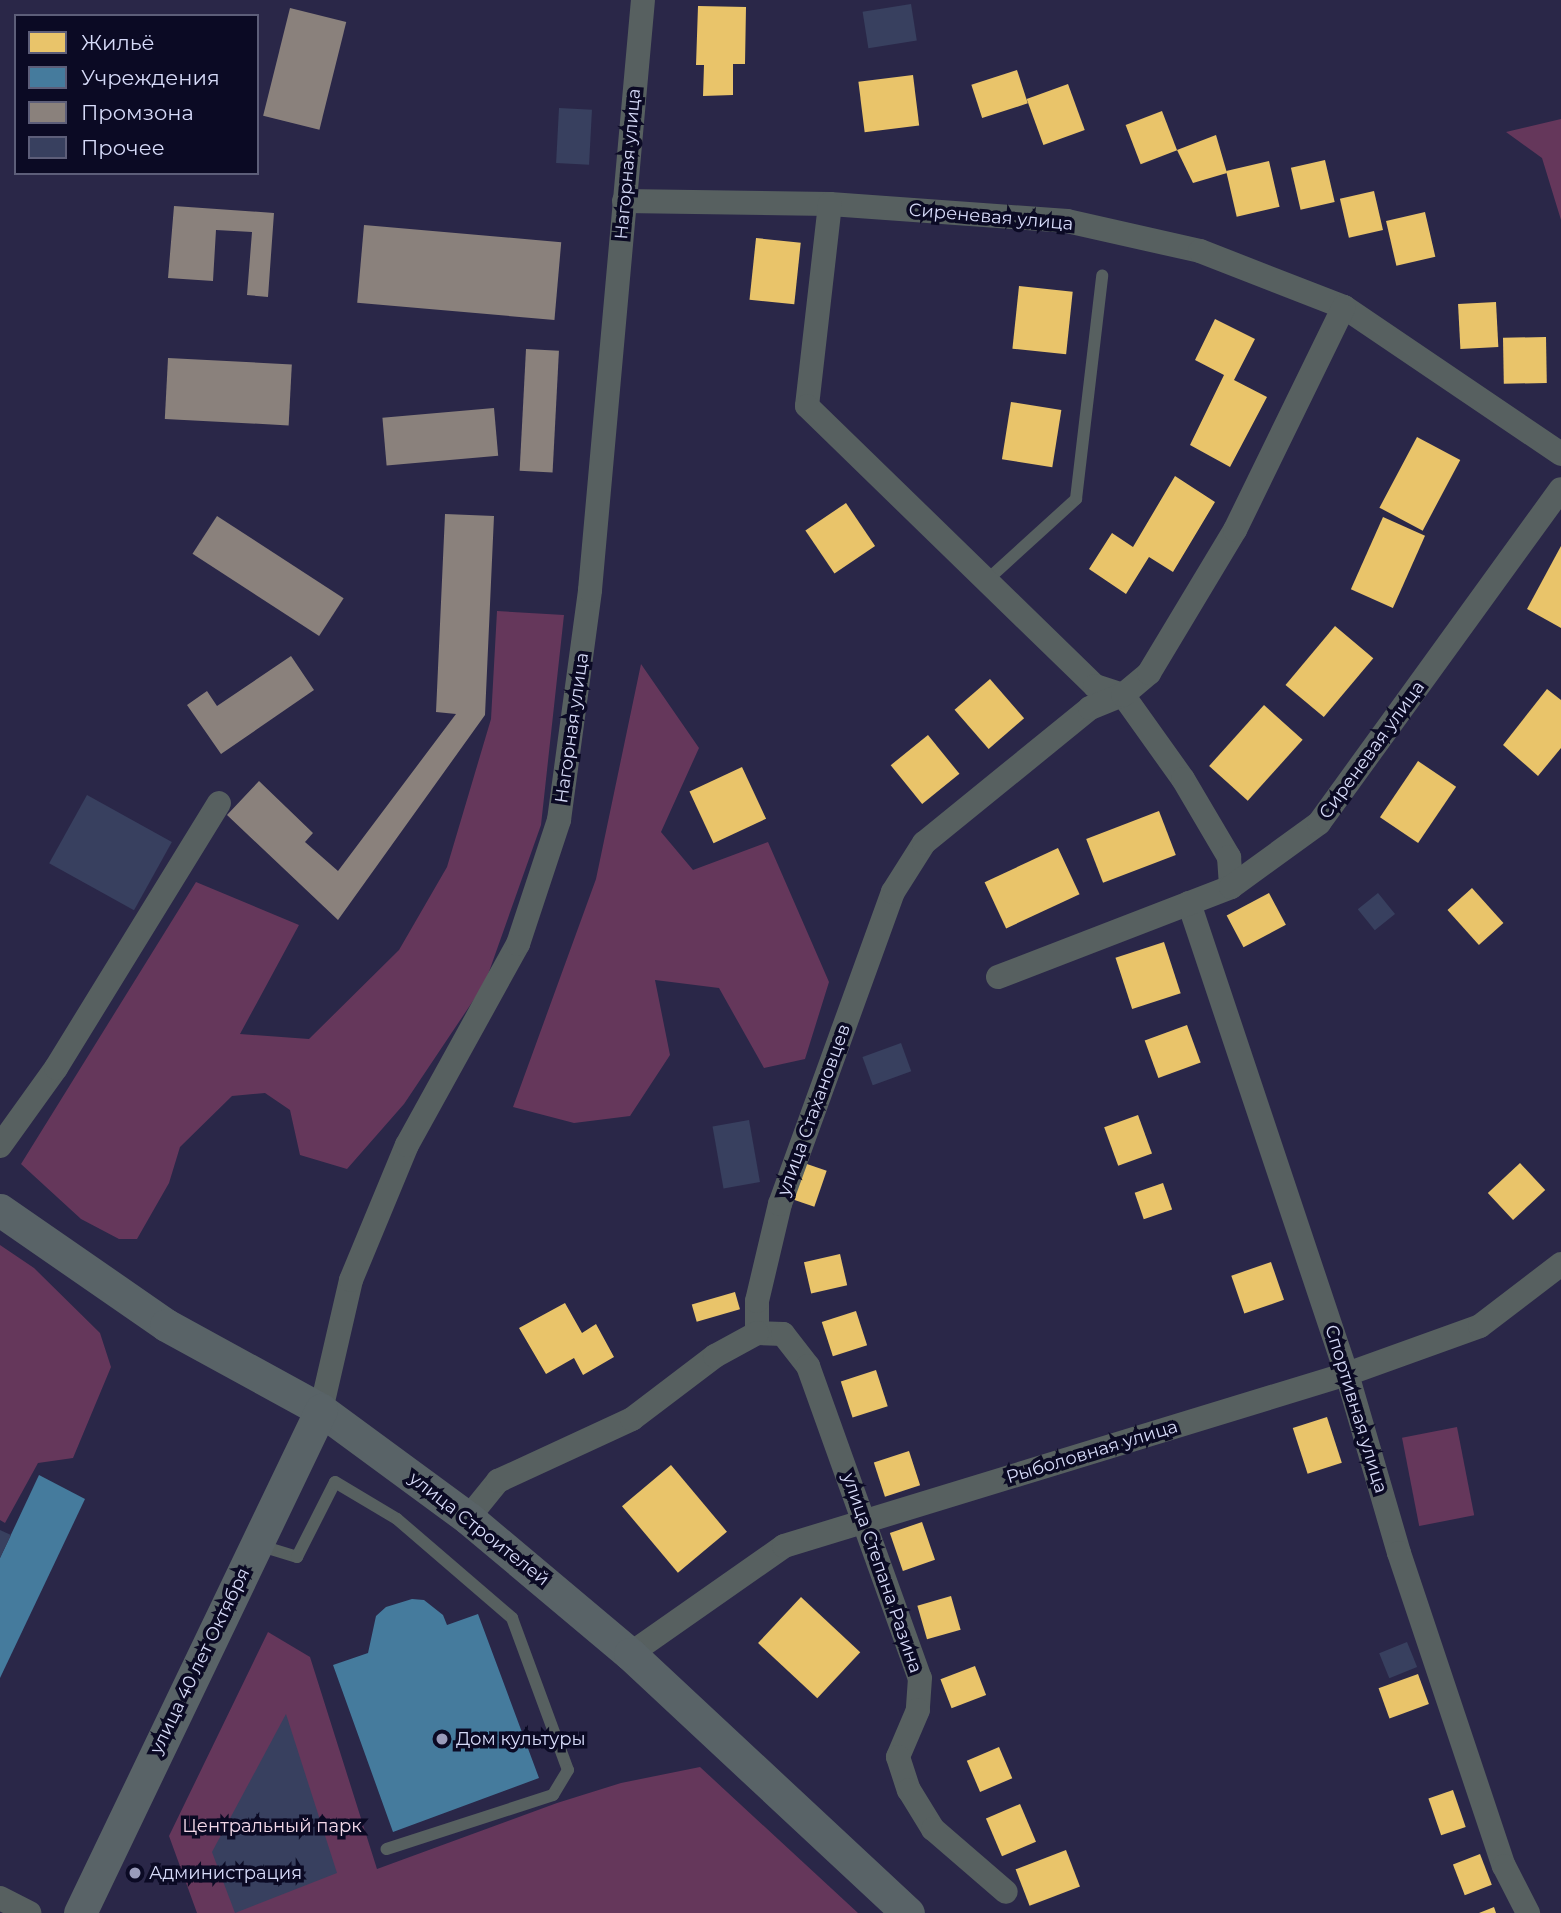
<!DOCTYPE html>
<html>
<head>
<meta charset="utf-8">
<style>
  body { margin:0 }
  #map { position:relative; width:1561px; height:1913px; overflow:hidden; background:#2a2748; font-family:Montserrat,sans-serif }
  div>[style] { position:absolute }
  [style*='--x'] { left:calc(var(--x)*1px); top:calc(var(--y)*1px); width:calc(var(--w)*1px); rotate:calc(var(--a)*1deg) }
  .green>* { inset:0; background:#65375b; transform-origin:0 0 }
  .homes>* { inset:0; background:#e9c46a; transform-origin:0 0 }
  .public>* { inset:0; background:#457b9d }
  .industry>* { inset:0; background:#8a817c; transform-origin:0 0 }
  .building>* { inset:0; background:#38405f; transform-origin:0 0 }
  .lane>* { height:12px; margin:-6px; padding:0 6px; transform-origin:6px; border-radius:6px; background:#576060 }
  .street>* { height:24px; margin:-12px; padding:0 12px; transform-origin:12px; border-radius:12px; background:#576060 }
  .secondary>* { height:33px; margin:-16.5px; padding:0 16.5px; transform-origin:16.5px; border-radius:16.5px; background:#596367 }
  .dots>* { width:19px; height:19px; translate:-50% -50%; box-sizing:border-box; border:4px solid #0b0a24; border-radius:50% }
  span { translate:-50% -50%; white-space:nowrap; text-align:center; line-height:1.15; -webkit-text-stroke:7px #0b0a24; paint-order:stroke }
  .street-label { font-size:18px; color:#d7dbf9 }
  .poi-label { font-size:18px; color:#d7dbf9 }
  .left { translate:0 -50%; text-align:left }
  .park-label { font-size:18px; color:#f3d9e9 }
  .legend { position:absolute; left:14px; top:14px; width:245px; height:161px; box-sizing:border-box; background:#0b0a24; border:2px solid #5d5e79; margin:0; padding:9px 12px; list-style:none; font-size:21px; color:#d7dbf9 }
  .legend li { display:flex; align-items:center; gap:14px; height:35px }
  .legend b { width:35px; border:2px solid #5d5e79 }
</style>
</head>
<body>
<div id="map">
  <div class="green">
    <i style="clip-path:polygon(1561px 119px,1561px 220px,1542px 158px,1506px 132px)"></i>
    <i style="clip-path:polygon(497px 611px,564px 615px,541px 825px,485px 983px,404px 1104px,347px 1169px,300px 1155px,290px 1110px,265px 1093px,232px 1096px,180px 1147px,169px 1183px,137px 1239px,119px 1239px,81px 1219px,21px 1164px,196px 882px,299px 925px,240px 1034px,309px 1039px,399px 950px,447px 867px,491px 719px)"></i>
    <i style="clip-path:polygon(641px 664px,699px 748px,661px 832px,693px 870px,768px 842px,829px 982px,805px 1059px,764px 1068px,719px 988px,655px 980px,670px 1055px,630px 1116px,574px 1123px,513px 1107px,596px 879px)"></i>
    <i style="clip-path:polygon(0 1245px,34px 1268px,100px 1333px,111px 1367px,73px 1458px,38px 1463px,5px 1523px,0 1520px)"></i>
    <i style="left:1457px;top:1427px;width:90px;height:56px;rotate:79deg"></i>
    <i style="clip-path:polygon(268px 1632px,310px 1657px,377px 1869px,557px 1803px,621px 1783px,700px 1767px,858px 1913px,197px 1913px,169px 1836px)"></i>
  </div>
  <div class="homes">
    <i style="clip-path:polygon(698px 6px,746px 7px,745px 64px,733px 64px,733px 95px,703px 96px,704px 65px,696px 65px)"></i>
    <i style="left:1017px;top:70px;width:35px;height:48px;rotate:72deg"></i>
    <i style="left:913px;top:75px;width:51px;height:55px;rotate:83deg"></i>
    <i style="left:1068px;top:84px;width:49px;height:44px;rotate:70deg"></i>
    <i style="left:1162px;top:111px;width:42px;height:39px;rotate:69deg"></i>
    <i style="clip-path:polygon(1216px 135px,1227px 173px,1193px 183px,1177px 150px)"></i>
    <i style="left:1325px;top:160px;width:43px;height:35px;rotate:77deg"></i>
    <i style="left:1269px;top:161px;width:47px;height:44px;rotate:77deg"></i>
    <i style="left:1374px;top:191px;width:40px;height:35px;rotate:77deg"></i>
    <i style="left:1425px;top:212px;width:46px;height:40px;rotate:77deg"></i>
    <i style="left:756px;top:238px;width:45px;height:62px;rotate:6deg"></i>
    <i style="left:1019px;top:286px;width:54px;height:63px;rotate:6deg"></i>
    <i style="left:1496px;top:302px;width:45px;height:38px;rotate:87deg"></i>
    <i style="clip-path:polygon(1215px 319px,1255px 339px,1234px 380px,1267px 397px,1230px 467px,1190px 445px,1224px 375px,1195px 360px)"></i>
    <i style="left:1546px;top:337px;width:46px;height:43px;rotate:89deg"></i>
    <i style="left:1011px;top:402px;width:51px;height:58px;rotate:9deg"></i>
    <i style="left:1417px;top:437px;width:49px;height:80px;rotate:28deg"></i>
    <i style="clip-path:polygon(1175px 476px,1215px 502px,1173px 572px,1149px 557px,1126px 594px,1089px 569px,1112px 533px,1133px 547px)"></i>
    <i style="left:846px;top:503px;width:52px;height:49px;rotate:56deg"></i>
    <i style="left:1383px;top:517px;width:46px;height:79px;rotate:24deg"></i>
    <i style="clip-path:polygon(1561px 546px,1561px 628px,1527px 609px)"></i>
    <i style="left:1335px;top:626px;width:50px;height:77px;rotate:40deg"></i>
    <i style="left:990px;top:679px;width:52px;height:47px;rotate:49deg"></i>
    <i style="clip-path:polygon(1547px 689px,1561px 700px,1561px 748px,1538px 776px,1503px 745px)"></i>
    <i style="left:1264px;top:705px;width:52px;height:82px;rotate:42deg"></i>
    <i style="left:928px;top:735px;width:50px;height:48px;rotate:51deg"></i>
    <i style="left:1418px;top:761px;width:46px;height:68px;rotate:34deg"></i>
    <i style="left:742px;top:767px;width:57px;height:58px;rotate:65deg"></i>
    <i style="left:1159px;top:811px;width:47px;height:78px;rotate:69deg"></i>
    <i style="left:1058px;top:848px;width:51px;height:81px;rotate:65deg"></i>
    <i style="left:1472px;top:888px;width:47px;height:33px;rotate:48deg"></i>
    <i style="left:1269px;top:893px;width:36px;height:48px;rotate:62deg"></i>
    <i style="left:1164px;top:942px;width:54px;height:51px;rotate:72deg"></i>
    <i style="left:1187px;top:1025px;width:40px;height:45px;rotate:70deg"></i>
    <i style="left:1138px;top:1115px;width:41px;height:36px;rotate:70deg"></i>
    <i style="left:804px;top:1163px;width:24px;height:38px;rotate:19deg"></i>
    <i style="left:1520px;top:1163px;width:37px;height:44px;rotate:47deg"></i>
    <i style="left:1163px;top:1183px;width:28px;height:30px;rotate:71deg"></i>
    <i style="left:840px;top:1254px;width:32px;height:37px;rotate:77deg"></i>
    <i style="left:1271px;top:1262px;width:40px;height:42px;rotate:71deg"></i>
    <i style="left:735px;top:1292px;width:18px;height:45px;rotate:74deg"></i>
    <i style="clip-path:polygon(565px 1303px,582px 1333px,596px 1324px,614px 1357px,583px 1375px,574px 1358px,546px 1374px,519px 1328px)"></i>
    <i style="left:856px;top:1311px;width:36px;height:36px;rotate:72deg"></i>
    <i style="left:876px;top:1370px;width:38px;height:37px;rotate:72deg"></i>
    <i style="left:1327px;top:1417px;width:48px;height:36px;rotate:72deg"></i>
    <i style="left:909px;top:1451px;width:36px;height:37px;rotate:72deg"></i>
    <i style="left:671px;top:1465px;width:87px;height:64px;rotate:50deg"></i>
    <i style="left:922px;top:1522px;width:40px;height:34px;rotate:71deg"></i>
    <i style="left:951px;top:1596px;width:35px;height:35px;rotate:74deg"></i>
    <i style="left:801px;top:1597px;width:81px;height:63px;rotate:43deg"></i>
    <i style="left:975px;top:1666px;width:31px;height:37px;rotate:69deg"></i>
    <i style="left:1418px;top:1674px;width:32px;height:42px;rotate:70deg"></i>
    <i style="left:999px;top:1747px;width:34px;height:35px;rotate:67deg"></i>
    <i style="left:1453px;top:1790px;width:39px;height:26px;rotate:71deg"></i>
    <i style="left:1020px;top:1804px;width:41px;height:37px;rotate:67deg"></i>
    <i style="left:1066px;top:1850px;width:39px;height:54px;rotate:69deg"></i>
    <i style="left:1480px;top:1854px;width:33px;height:29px;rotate:69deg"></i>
    <i style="clip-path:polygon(1494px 1907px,1496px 1913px,1479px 1913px)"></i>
  </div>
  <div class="public">
    <i style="clip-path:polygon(39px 1475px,85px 1499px,0 1678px,0 1558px)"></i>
    <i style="clip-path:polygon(412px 1599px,424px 1600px,443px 1615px,447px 1625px,478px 1614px,539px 1778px,393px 1832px,333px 1665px,368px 1653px,376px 1616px,386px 1607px)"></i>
  </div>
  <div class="industry">
    <i style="left:290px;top:8px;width:58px;height:111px;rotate:14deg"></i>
    <i style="clip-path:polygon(174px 206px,274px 213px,268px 297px,247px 295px,252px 232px,216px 230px,213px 281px,168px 278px)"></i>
    <i style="left:364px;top:225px;width:198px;height:78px;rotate:5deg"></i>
    <i style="left:526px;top:349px;width:33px;height:122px;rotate:3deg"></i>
    <i style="left:168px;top:358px;width:124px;height:61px;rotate:3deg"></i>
    <i style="left:494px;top:408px;width:48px;height:112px;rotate:85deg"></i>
    <i style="clip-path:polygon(445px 514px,494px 516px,485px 715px,338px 920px,227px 815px,259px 781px,313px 833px,305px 842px,338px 871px,456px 714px,436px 712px)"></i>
    <i style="left:217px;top:516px;width:151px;height:45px;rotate:33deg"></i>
    <i style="clip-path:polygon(291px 656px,314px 690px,221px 754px,187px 705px,207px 691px,217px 706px)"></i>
  </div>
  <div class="building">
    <i style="left:911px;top:4px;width:37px;height:49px;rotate:81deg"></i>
    <i style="left:559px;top:108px;width:33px;height:55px;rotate:3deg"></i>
    <i style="left:87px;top:795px;width:97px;height:78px;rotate:29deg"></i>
    <i style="left:1378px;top:893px;width:27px;height:26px;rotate:51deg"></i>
    <i style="left:901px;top:1043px;width:30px;height:41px;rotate:70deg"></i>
    <i style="left:749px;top:1120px;width:63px;height:37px;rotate:80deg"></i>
    <i style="clip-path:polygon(0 1530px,11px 1535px,0 1558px)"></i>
    <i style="left:1407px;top:1642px;width:27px;height:30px;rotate:68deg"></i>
    <i style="clip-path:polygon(286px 1714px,337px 1873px,235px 1913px,212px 1852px)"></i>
  </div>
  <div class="lane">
    <i style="--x:986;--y:581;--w:122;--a:-42.3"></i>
    <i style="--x:1076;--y:499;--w:225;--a:-83.3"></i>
    <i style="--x:258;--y:1545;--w:41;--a:17.1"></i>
    <i style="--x:297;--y:1557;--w:84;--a:-63.1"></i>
    <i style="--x:335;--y:1482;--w:72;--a:30.8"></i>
    <i style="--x:397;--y:1519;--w:152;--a:40.7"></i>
    <i style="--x:512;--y:1618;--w:162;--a:69.8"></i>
    <i style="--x:568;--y:1770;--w:29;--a:121"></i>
    <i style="--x:553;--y:1795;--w:175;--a:162"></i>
  </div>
  <div class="street">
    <i style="--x:624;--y:201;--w:206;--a:0.8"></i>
    <i style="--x:830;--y:204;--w:238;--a:4.1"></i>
    <i style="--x:1067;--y:221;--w:136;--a:12.7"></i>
    <i style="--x:1200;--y:251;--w:155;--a:21.3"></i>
    <i style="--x:1344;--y:307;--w:262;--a:34.1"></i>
    <i style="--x:830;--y:204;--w:203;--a:96.5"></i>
    <i style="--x:807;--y:406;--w:402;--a:44.2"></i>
    <i style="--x:1095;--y:686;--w:29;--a:18"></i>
    <i style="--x:1123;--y:695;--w:103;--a:54.5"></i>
    <i style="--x:1183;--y:779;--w:91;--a:59.5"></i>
    <i style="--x:1229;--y:857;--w:30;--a:86"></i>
    <i style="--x:1189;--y:903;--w:497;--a:71.5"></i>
    <i style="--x:1347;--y:1374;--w:186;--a:73.8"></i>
    <i style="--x:1399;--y:1553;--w:330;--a:71.5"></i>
    <i style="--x:1504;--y:1866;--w:53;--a:62.9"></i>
    <i style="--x:998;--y:977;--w:250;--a:-21.1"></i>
    <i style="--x:1231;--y:887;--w:109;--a:-36"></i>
    <i style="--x:1319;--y:823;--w:412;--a:-54.1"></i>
    <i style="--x:0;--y:1146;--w:96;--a:-54.3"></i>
    <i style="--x:56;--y:1068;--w:311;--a:-58.4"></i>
    <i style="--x:757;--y:1333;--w:32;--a:-90"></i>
    <i style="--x:757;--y:1301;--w:100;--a:-76.7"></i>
    <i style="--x:780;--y:1204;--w:332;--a:-70.1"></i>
    <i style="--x:893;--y:892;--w:58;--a:-57.7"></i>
    <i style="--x:924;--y:843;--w:214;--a:-39.1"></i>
    <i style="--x:1090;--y:708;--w:35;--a:-22"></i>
    <i style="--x:1123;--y:695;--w:34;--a:-40"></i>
    <i style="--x:1149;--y:673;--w:167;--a:-59"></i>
    <i style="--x:1235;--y:530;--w:248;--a:-64"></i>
    <i style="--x:757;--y:1333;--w:26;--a:2"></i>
    <i style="--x:783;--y:1334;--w:41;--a:52"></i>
    <i style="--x:808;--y:1366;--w:331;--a:70.3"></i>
    <i style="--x:920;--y:1678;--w:32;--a:94"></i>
    <i style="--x:918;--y:1710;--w:51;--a:113.1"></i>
    <i style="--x:898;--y:1757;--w:35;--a:72"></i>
    <i style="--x:909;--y:1790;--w:46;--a:58.4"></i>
    <i style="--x:933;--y:1829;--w:96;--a:40.8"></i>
    <i style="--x:321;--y:1410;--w:133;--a:-77"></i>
    <i style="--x:351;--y:1280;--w:146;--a:-67.5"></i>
    <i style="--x:407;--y:1145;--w:230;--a:-61.1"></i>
    <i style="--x:518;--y:944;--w:131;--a:-71.7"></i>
    <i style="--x:559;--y:820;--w:232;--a:-82.3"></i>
    <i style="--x:590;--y:590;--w:592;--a:-84.87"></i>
    <i style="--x:468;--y:1518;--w:48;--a:-51"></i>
    <i style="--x:498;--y:1481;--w:148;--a:-24.8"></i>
    <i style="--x:632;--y:1419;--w:104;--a:-37.2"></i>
    <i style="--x:715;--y:1356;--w:48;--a:-28.7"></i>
    <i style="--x:630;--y:1654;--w:188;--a:-35"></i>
    <i style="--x:784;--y:1546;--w:589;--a:-16.99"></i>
    <i style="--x:1347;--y:1374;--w:141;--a:-19.8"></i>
    <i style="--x:1480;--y:1326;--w:102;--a:-37.4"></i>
    <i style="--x:0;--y:1898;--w:33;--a:27"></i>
  </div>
  <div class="secondary">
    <i style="--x:0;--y:1210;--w:202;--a:34.7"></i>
    <i style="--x:166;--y:1325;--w:177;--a:28.7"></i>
    <i style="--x:321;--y:1410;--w:182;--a:36.3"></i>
    <i style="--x:468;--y:1518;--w:212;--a:40"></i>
    <i style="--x:630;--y:1654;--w:380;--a:43"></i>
    <i style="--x:80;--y:1913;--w:558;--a:-64.4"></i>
  </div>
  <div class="dots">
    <i style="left:442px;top:1739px;background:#9a9cbb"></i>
    <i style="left:135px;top:1873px;background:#9a9cbb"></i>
  </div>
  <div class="street-label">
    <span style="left:628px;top:164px;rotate:-85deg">Нагорная улица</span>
    <span style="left:991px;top:217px;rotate:5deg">Сиреневая улица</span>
    <span style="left:572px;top:728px;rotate:-82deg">Нагорная улица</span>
    <span style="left:1372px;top:750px;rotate:-54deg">Сиреневая улица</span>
    <span style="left:814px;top:1110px;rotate:-70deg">улица Стахановцев</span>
    <span style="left:1356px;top:1409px;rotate:73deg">Спортивная улица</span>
    <span style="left:1092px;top:1452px;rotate:-17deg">Рыболовная улица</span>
    <span style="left:479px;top:1529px;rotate:38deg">улица Строителей</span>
    <span style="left:882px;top:1573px;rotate:71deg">улица Степана Разина</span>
    <span style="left:200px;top:1661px;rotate:-64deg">улица 40 лет Октября</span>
  </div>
  <div class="poi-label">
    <span class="left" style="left:456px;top:1739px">Дом культуры</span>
    <span class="left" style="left:149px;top:1873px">Администрация</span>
  </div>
  <div class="park-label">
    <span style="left:272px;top:1826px">Центральный парк</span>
  </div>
  <ul class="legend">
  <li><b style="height:19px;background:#e9c46a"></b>Жильё</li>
  <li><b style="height:19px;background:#457b9d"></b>Учреждения</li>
  <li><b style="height:19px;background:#8a817c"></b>Промзона</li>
  <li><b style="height:19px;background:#38405f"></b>Прочее</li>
  </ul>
</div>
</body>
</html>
